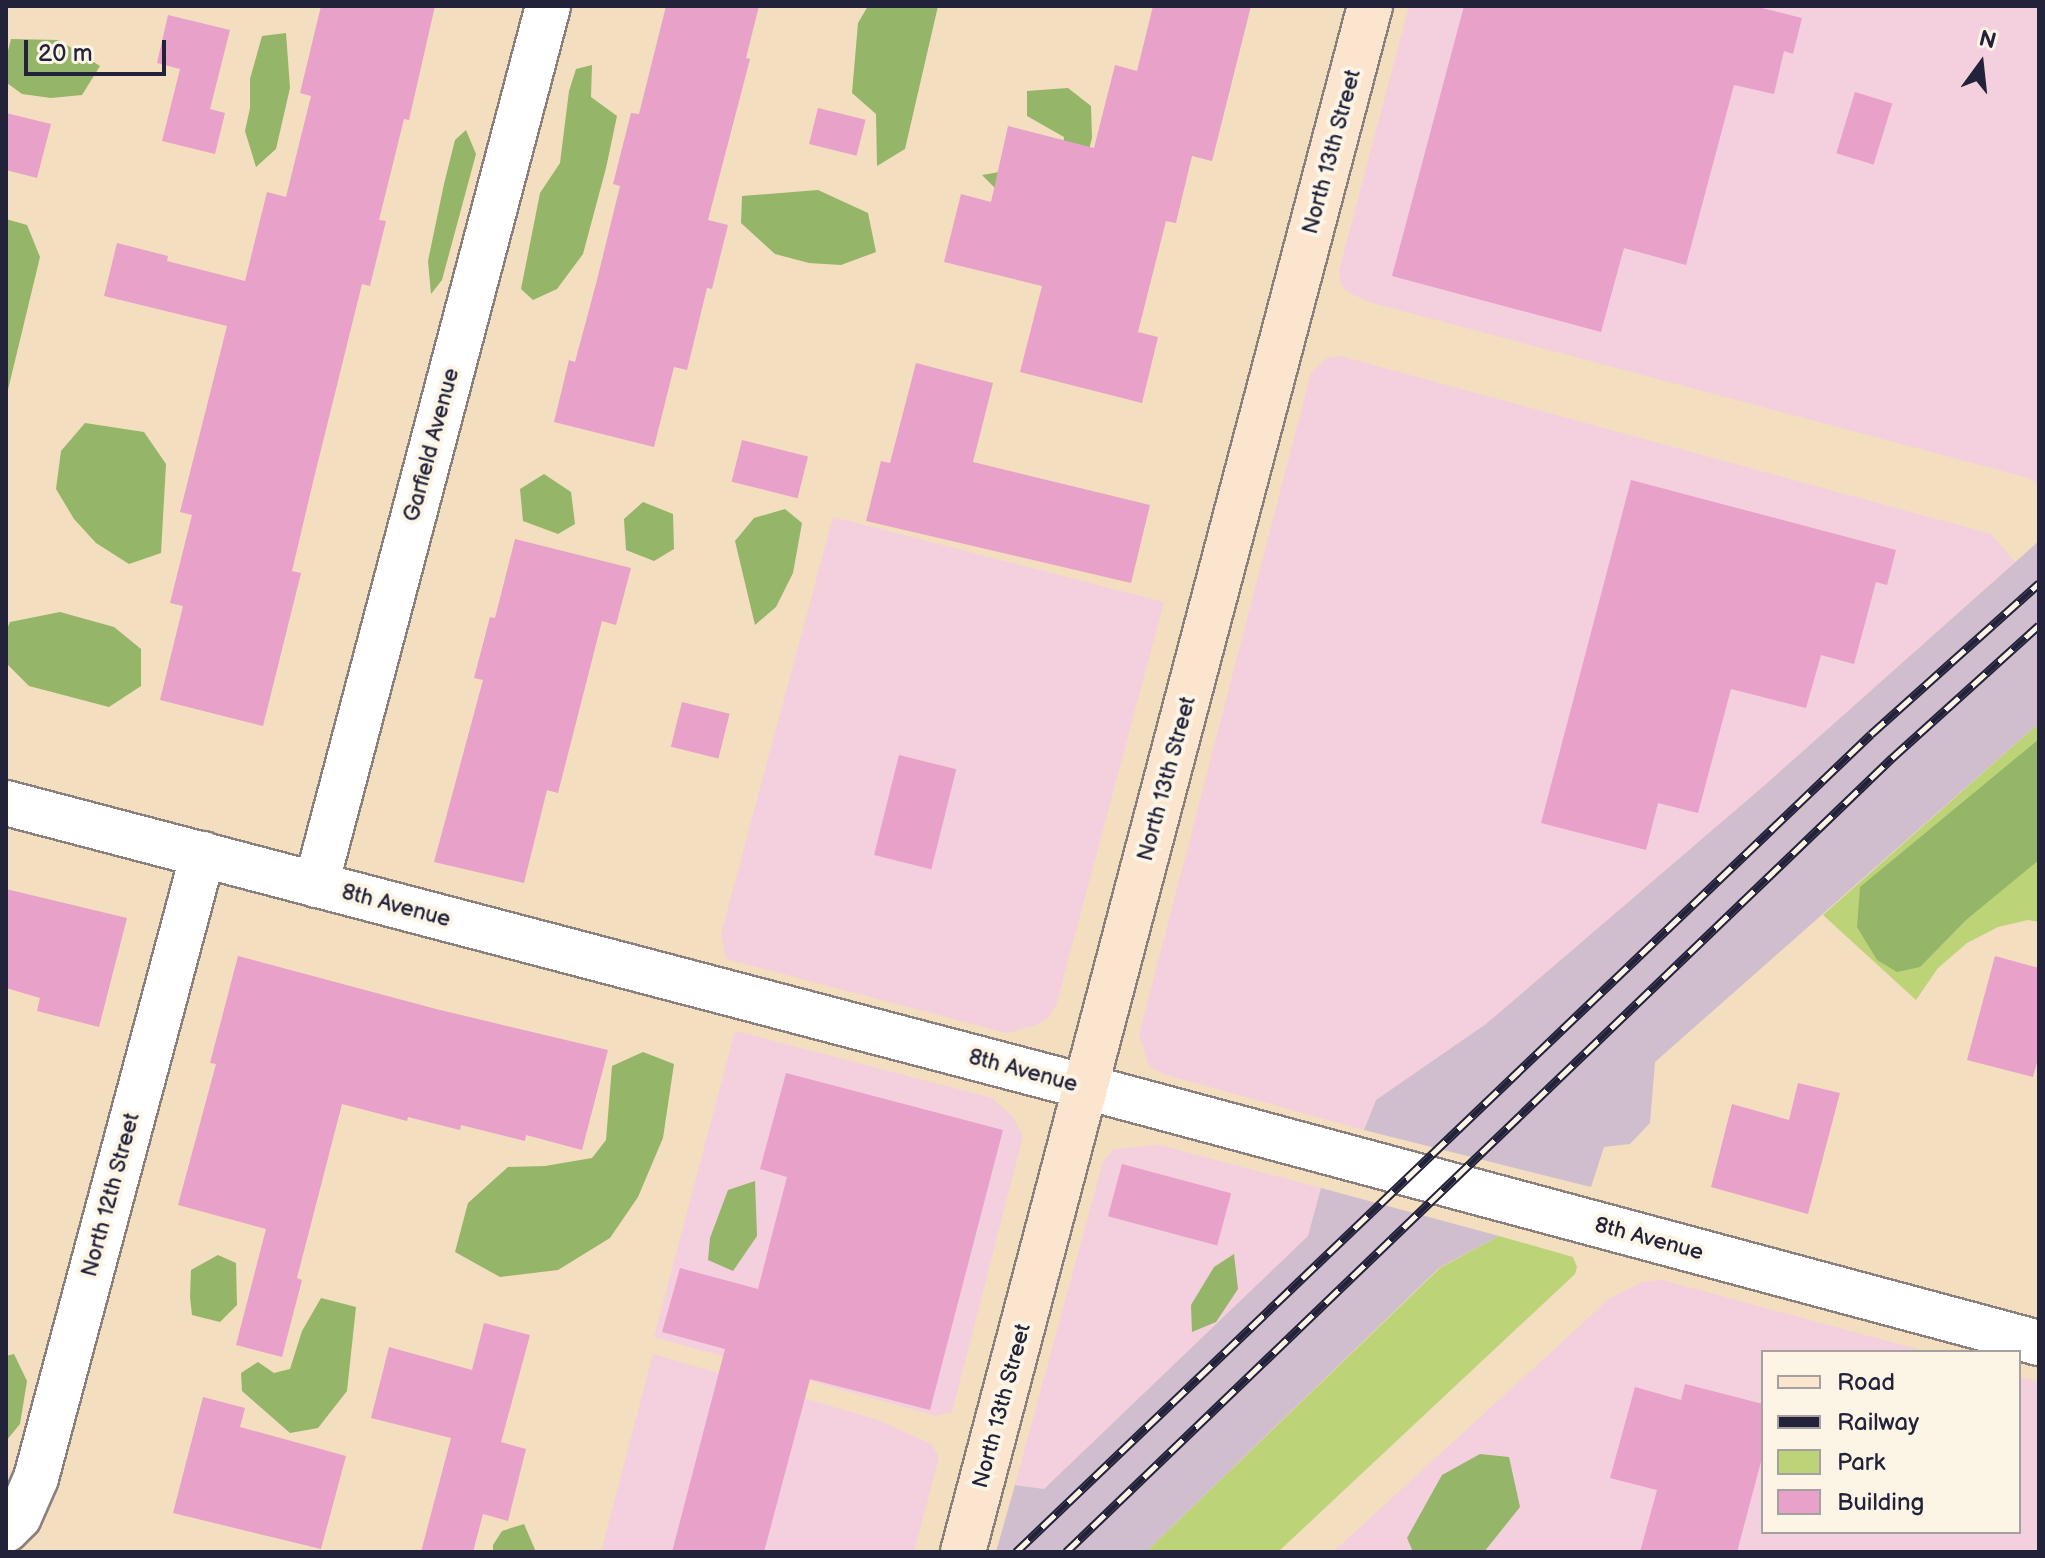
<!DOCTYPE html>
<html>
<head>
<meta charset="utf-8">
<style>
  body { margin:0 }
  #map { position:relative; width:2045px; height:1558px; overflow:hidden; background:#f3dec0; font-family:"Balsamiq Sans",sans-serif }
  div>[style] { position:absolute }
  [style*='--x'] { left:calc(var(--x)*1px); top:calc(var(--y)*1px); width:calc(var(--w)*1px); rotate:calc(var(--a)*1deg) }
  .built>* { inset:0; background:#f4cfdd }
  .industrial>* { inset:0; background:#d0bdcd }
  .green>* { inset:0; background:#bcd378 }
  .forest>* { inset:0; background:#95b568 }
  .building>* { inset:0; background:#e8a1c9; transform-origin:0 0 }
  .roads { filter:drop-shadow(2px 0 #8a807e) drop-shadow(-2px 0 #8a807e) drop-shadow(0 2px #8a807e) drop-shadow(0 -2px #8a807e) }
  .minor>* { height:44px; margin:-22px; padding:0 22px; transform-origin:22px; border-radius:22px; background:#fff }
  .tertiary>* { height:44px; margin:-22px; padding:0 22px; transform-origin:22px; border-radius:22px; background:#fff }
  .secondary>* { height:44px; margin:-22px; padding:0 22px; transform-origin:22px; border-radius:22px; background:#fce5cf }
  .rail>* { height:9px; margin-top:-4.5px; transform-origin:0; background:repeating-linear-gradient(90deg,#fcf5e5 0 18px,#22223b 0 36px); box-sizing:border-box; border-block:2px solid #22223b }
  span { translate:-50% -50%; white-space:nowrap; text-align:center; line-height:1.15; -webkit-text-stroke:8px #fcf5e5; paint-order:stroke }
  .street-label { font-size:22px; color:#22223b }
  .frame { position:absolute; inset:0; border:8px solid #22223b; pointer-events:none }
  .legend { position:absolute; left:1761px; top:1350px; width:260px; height:184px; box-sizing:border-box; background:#fcf5e5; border:2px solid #a5a1a1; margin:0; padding:10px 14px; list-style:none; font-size:24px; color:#22223b }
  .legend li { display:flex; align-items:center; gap:16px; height:40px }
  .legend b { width:40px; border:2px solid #a5a1a1 }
  .north { position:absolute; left:1941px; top:24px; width:80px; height:80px; -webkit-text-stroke:6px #fcf5e5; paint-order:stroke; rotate:15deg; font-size:22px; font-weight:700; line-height:32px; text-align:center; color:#22223b }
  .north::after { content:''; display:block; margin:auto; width:28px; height:36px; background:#22223b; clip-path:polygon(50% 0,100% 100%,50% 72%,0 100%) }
  .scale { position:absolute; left:24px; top:40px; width:142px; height:36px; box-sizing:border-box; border:4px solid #22223b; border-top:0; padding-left:10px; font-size:24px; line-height:28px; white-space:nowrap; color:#22223b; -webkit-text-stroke:6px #fcf5e5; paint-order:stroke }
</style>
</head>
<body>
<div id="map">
  <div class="built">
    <i style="clip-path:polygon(1409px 6px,2039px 6px,2039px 486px,2029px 478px,1369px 302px,1348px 292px,1341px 285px,1339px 271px)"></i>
    <i style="clip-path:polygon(1340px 356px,1991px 534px,2015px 562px,1766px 784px,1486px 1024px,1376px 1100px,1364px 1130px,1163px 1074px,1149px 1066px,1139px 1035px,1311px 373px,1327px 358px)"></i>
    <i style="clip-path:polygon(833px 517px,1164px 602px,1056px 1005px,1048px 1018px,1036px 1025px,1007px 1033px,726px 959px,721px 934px)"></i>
    <i style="clip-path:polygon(735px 1031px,992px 1098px,1012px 1116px,1023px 1136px,952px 1412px,936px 1416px,654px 1337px)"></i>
    <i style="clip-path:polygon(1159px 1145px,1321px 1188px,1308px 1236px,1044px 1489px,1015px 1485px,1103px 1162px,1114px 1149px)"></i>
    <i style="clip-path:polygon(1662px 1280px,1928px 1352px,1763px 1352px,1763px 1532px,2019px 1532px,2019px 1377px,2039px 1382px,2039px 1552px,1333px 1552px,1609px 1299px,1642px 1282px)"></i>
    <i style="clip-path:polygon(653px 1354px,878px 1420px,931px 1444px,939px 1457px,914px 1552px,601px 1552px)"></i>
  </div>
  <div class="industrial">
    <i style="clip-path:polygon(2039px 541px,2039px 723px,1655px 1062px,1650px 1123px,1630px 1144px,1604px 1147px,1591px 1187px,1364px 1130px,1376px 1100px,1486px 1024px,1766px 784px)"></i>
    <i style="clip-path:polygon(1321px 1188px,1499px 1236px,1439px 1268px,1146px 1552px,996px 1552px,1015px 1485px,1044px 1489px,1308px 1236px)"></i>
  </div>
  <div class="green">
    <i style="clip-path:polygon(2039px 723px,2039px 922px,2028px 920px,1998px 927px,1967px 943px,1938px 968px,1916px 1000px,1823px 915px)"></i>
    <i style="clip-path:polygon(1499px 1236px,1573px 1257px,1577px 1267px,1575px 1274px,1278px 1552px,1146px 1552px,1440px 1268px)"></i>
  </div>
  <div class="forest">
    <i style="clip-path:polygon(868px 6px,938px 6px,905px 149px,877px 166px,876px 114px,852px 93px,858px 23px)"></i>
    <i style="clip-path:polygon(286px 33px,290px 88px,276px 149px,256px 167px,245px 131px,250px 108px,250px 79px,262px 36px)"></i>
    <i style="clip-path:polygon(11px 39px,59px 40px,100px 66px,82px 95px,51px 98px,22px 94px,7px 83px,6px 59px)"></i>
    <i style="clip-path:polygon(592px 65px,591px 97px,617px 116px,606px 168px,583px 254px,557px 289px,533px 300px,521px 289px,540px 193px,560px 163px,569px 91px,576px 69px)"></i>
    <i style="clip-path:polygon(1068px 88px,1091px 106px,1092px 138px,1075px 204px,996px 189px,982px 175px,1062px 161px,1064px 137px,1027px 116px,1027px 91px)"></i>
    <i style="clip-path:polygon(466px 130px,476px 154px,442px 280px,431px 294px,428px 261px,444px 184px,455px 140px)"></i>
    <i style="clip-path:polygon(818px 190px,868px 213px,876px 252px,841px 265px,809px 263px,775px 254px,741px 223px,742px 196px)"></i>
    <i style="clip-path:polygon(6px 219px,27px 225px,40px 257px,6px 398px)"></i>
    <i style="clip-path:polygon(85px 423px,144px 432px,166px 464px,161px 553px,129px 564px,96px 543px,74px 519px,56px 489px,61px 451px)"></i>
    <i style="clip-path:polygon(544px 474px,571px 492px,575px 524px,558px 534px,523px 521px,520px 489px)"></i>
    <i style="clip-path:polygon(643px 502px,673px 514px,674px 549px,654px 561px,626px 550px,624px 519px)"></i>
    <i style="clip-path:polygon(785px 509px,802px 523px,793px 573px,776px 607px,755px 625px,735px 541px,754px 518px)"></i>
    <i style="clip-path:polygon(60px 612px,114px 627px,141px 649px,141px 686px,109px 707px,29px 686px,6px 663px,6px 631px,10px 622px)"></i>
    <i style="clip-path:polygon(2039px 739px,2039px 860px,1966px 920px,1920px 967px,1897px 972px,1877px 960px,1857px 927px,1860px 887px)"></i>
    <i style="clip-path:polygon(643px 1052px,674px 1064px,663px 1138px,638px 1197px,610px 1238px,558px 1270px,500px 1277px,455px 1252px,468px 1203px,508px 1167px,545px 1166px,592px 1158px,606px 1140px,612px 1066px)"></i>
    <i style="clip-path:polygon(755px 1181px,757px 1236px,733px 1271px,708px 1260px,710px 1238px,728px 1190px)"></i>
    <i style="clip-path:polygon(1234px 1254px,1238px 1289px,1216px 1322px,1192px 1332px,1191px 1305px,1214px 1267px)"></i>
    <i style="clip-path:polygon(218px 1255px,236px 1263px,237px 1305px,220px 1322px,192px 1315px,190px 1297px,191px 1270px)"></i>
    <i style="clip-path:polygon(321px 1298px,356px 1307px,347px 1391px,318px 1428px,290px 1433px,242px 1391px,241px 1373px,258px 1362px,274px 1373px,290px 1369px,302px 1331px)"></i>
    <i style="clip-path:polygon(14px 1354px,27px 1381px,20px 1424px,6px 1441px,6px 1356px)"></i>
    <i style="clip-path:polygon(1480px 1454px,1509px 1457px,1520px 1507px,1484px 1552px,1413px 1552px,1407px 1538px,1442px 1475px)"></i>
    <i style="clip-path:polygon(524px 1524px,536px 1552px,493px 1552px,493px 1545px,502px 1531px)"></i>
  </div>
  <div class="building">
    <i style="clip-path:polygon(321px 6px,435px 6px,409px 120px,404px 119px,379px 220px,386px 221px,370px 286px,362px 284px,313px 482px,292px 571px,301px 573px,263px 726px,160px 700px,183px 606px,170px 603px,192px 515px,180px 512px,227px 326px,104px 296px,117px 243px,168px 256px,167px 261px,245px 281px,267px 192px,286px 197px,311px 96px,300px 93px)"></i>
    <i style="clip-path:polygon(666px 6px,759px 6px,746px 58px,750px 59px,708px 220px,728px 225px,712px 289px,707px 288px,687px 370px,674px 367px,654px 447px,554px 422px,569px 360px,575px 362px,597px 280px,620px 186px,613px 184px,631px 113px,639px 114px)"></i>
    <i style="clip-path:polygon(1153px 6px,1251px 6px,1212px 161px,1192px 156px,1176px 223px,1166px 221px,1138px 332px,1158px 337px,1142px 403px,1020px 372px,1042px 286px,944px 262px,961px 194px,991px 202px,1008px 126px,1094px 148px,1115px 65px,1137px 71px)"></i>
    <i style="clip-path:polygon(1464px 6px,1754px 6px,1802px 18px,1793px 54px,1784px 51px,1774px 94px,1734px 85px,1686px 265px,1624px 248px,1601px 332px,1392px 276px)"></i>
    <i style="clip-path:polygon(168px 15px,230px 30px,210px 109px,225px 113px,215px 154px,162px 141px,180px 69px,157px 63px)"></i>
    <i style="left:1855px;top:92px;width:39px;height:64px;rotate:17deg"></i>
    <i style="left:818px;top:108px;width:49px;height:37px;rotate:14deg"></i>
    <i style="clip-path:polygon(6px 113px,51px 124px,37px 178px,6px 170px)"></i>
    <i style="clip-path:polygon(916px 363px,993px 383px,973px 462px,1150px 505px,1131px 583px,866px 521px,881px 461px,890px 463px)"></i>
    <i style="left:742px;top:440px;width:68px;height:43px;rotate:14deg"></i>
    <i style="clip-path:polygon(1631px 480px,1896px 550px,1887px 585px,1876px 582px,1854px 664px,1821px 655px,1806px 708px,1731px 689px,1698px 813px,1658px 803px,1646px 850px,1541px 823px)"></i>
    <i style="clip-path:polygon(515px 539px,631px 568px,616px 625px,602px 621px,558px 793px,547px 790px,524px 883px,434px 862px,483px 680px,474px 678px,490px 617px,495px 618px)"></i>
    <i style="left:682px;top:702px;width:49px;height:46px;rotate:14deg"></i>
    <i style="left:899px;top:755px;width:59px;height:103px;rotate:14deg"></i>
    <i style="clip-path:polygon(6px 889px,127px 918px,99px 1027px,37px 1011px,40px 998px,6px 988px)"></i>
    <i style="clip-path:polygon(238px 956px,436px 1009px,608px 1050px,582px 1150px,526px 1135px,525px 1141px,461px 1125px,460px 1130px,408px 1117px,407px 1121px,342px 1104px,297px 1278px,302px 1280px,282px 1357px,236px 1345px,266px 1229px,178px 1205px,216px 1064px,210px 1063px)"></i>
    <i style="clip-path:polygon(1995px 956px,2039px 968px,2039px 1055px,2033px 1077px,1967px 1060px)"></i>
    <i style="clip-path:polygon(786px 1073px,1003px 1130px,930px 1410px,810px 1379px,764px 1552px,672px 1552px,725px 1349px,662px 1332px,680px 1268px,758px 1289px,787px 1177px,760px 1169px)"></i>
    <i style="clip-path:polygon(1798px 1083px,1840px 1093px,1808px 1214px,1711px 1187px,1732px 1104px,1789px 1120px)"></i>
    <i style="left:1122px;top:1164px;width:113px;height:54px;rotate:15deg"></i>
    <i style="clip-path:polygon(484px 1323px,530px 1335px,501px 1442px,526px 1449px,508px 1521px,483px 1514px,473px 1552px,421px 1552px,451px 1438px,371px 1418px,389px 1347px,472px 1370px)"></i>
    <i style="clip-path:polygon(1685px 1384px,1763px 1404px,1763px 1454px,1737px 1552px,1640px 1552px,1657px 1490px,1610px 1478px,1635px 1387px,1681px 1400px)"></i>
    <i style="clip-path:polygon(203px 1397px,245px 1408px,240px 1427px,346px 1456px,321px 1549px,173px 1513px)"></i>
  </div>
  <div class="roads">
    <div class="minor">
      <i style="--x:316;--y:885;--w:909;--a:-75.21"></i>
      <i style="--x:6;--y:1530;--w:18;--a:-45"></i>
      <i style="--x:19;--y:1517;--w:43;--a:-66.4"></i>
      <i style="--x:36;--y:1478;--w:646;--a:-75.02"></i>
    </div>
    <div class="tertiary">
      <i style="--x:6;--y:803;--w:1117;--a:14.73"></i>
      <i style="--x:1086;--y:1087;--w:987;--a:15.04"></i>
    </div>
    <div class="secondary">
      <i style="--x:963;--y:1552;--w:1599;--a:-75.25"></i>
    </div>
  </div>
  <div class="rail">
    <i style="--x:1016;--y:1552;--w:1183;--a:-43.73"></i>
    <i style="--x:1871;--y:734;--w:226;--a:-41.9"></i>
    <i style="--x:1066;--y:1552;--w:1146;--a:-43.87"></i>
    <i style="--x:1892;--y:758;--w:198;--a:-42.1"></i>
  </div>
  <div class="street-label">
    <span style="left:1332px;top:152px;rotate:-75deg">North 13th Street</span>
    <span style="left:432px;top:445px;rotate:-75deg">Garfield Avenue</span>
    <span style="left:1167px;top:779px;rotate:-75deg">North 13th Street</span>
    <span style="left:396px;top:906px;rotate:15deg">8th Avenue</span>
    <span style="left:1023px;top:1071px;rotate:15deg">8th Avenue</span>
    <span style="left:111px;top:1195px;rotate:-75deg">North 12th Street</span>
    <span style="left:1649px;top:1239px;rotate:15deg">8th Avenue</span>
    <span style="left:1002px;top:1406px;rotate:-75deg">North 13th Street</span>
  </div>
  <div class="frame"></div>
  <ul class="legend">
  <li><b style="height:10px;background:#fce5cf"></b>Road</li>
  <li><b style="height:10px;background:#22223b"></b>Railway</li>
  <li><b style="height:22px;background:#bcd378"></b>Park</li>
  <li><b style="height:22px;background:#e8a1c9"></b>Building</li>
  </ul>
  <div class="north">N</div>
  <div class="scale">20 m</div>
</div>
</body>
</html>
